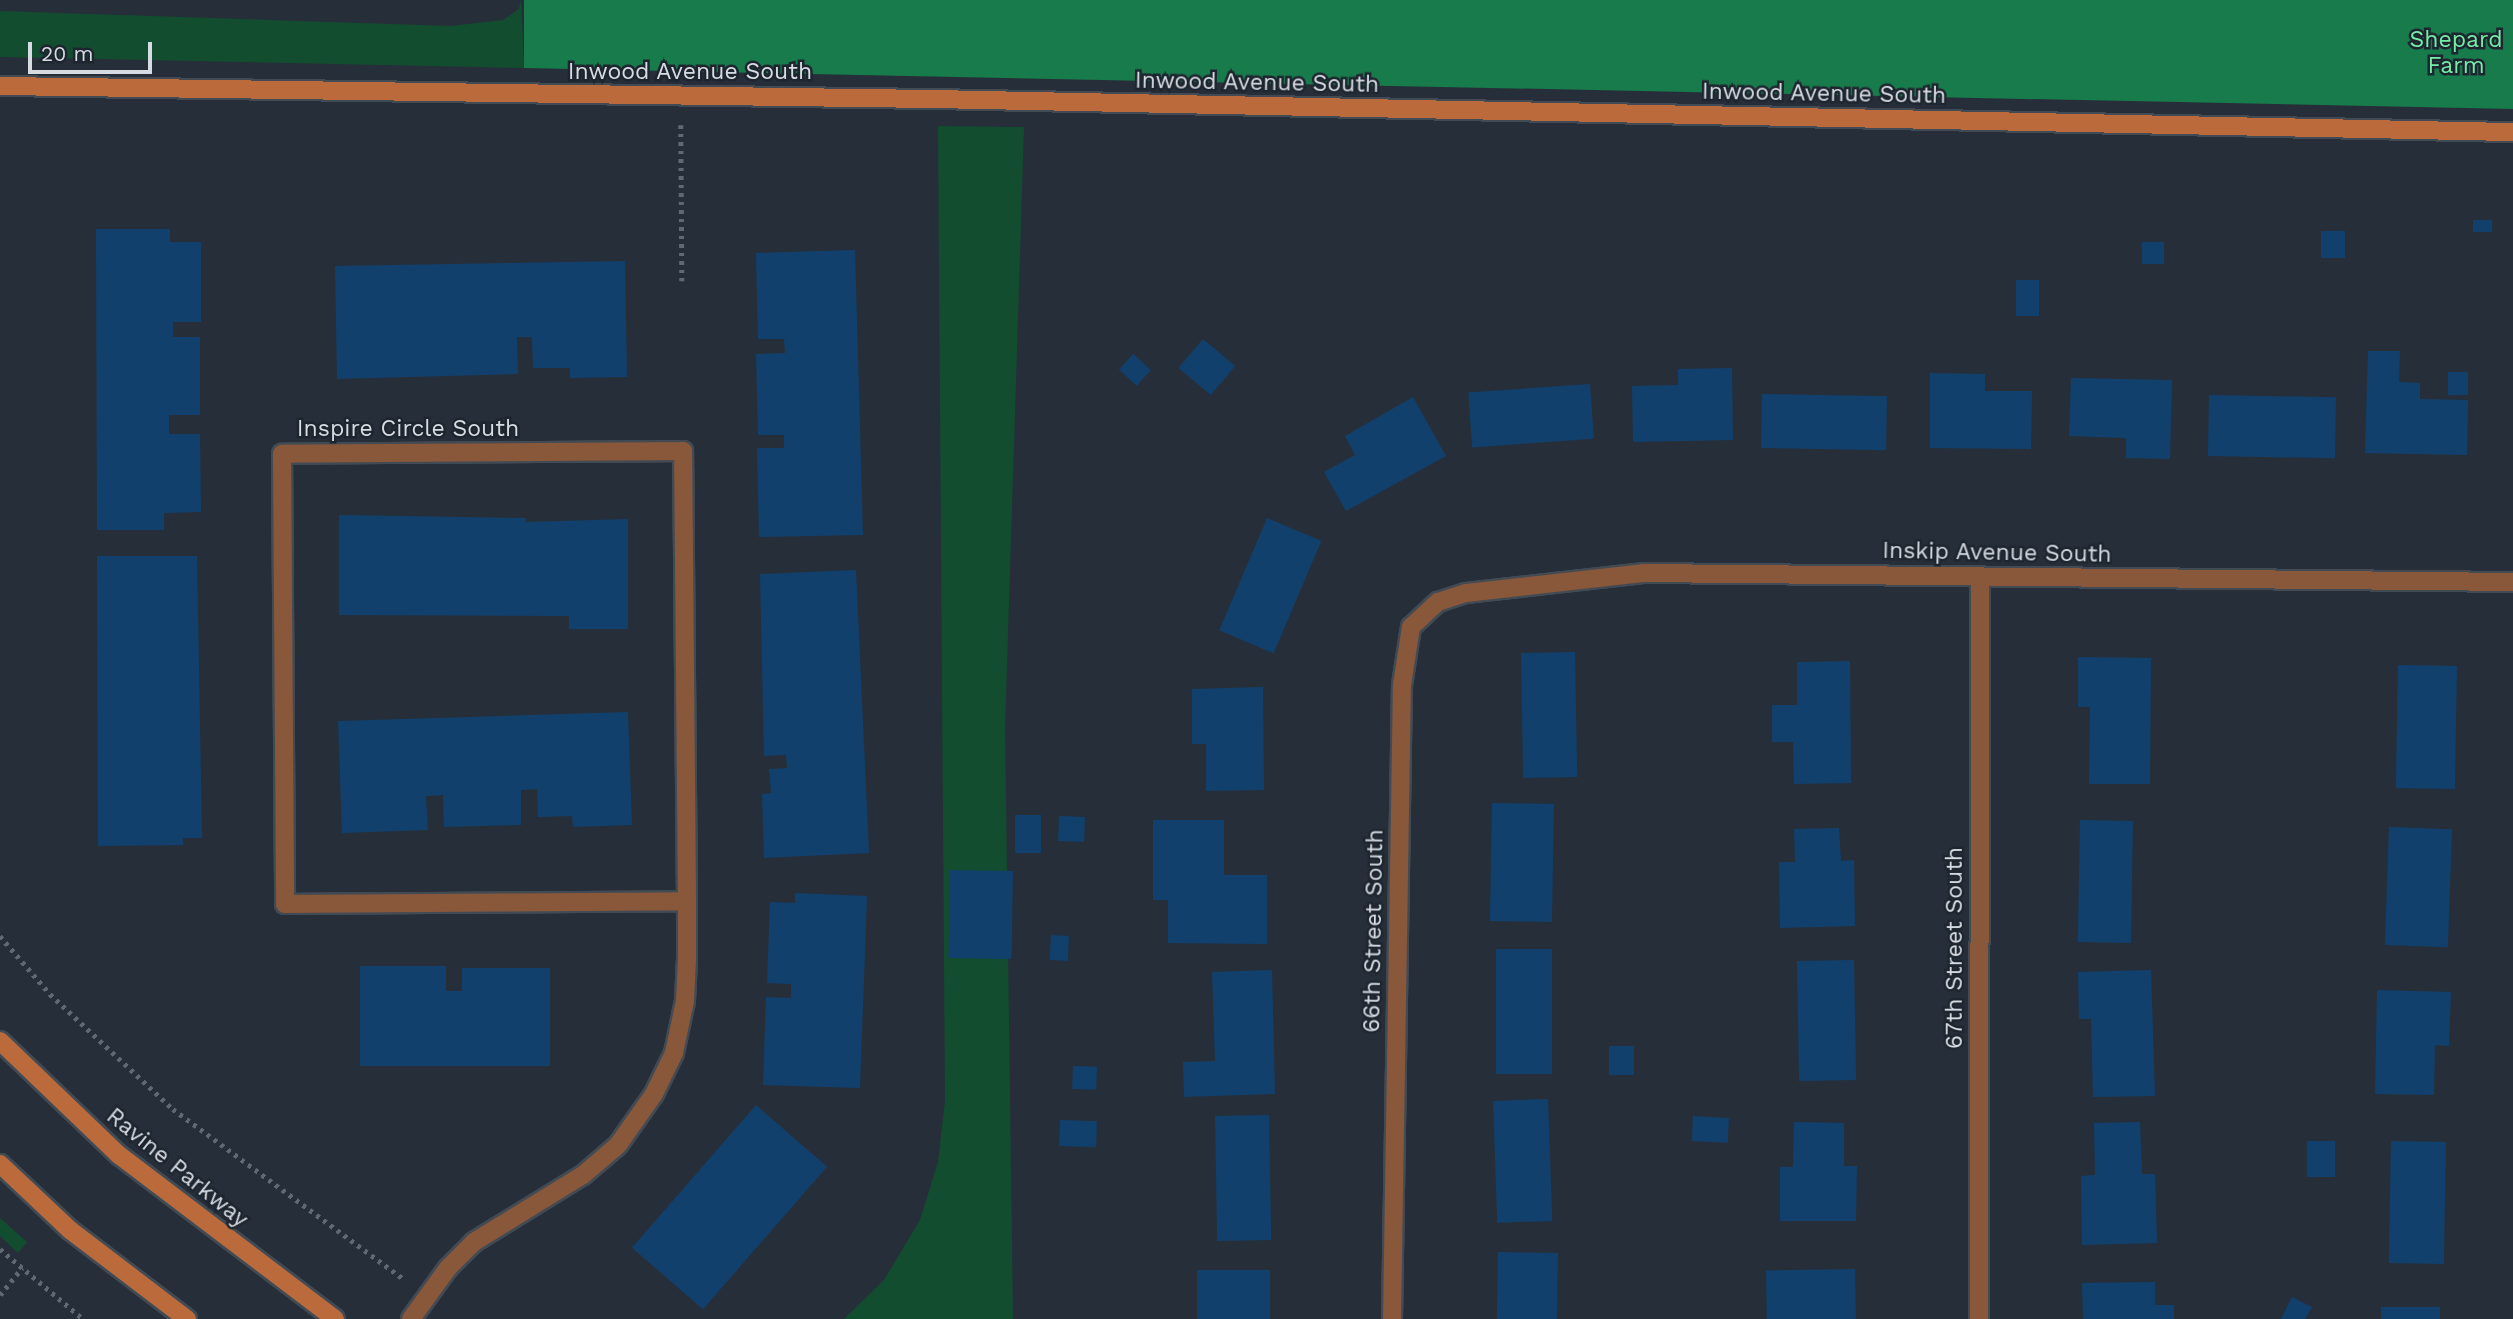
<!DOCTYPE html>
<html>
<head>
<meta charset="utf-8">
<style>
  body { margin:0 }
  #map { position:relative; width:2513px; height:1319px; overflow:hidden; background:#262f39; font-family:"Work Sans",sans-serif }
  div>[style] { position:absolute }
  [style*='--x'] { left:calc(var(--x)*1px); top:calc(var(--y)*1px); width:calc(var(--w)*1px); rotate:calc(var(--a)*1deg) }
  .green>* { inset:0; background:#134d2f }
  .forest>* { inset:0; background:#187b4b }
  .building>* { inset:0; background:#12406d; transform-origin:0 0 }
  .path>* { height:4.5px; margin-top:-2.25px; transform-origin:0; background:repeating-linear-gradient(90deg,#606871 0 3.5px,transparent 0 8.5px) }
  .roads { filter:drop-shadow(2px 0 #424b54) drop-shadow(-2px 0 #424b54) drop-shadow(0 2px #424b54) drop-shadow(0 -2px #424b54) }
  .street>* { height:18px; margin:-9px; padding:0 9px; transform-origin:9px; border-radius:9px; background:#89573a }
  .secondary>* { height:18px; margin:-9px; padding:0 9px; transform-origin:9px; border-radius:9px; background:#bb6b3b }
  span { translate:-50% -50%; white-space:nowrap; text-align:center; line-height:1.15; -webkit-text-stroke:5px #1d252f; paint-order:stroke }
  .park-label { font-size:23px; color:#75eca8 }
  .street-label { font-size:23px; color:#d7dce3 }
  .scale { position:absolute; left:28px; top:42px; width:124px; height:32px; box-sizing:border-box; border:4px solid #d7dce3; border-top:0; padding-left:9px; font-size:21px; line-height:24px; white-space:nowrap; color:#d7dce3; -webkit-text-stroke:5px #1d252f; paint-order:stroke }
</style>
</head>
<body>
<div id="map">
  <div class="green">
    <i style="clip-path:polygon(521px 0,524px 68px,0 57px,0 11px,451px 26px,503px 20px,519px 9px)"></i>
    <i style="clip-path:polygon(938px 126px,1024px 127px,1005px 728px,1013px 1319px,844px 1319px,884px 1280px,920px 1220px,938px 1162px,945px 1101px)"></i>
    <i style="clip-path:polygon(0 1218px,27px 1242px,18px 1253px,0 1236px)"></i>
  </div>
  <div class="forest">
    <i style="clip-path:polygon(524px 0,2513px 0,2513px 109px,524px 68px)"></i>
  </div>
  <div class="building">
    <i style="left:2473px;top:220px;width:19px;height:12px"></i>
    <i style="clip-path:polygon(96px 229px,170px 229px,170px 242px,201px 242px,201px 322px,173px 322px,173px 337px,200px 337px,200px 415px,169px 415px,169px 434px,200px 434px,201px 512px,164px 513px,164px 530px,97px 530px)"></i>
    <i style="left:2345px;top:231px;width:27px;height:24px;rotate:90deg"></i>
    <i style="left:2142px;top:242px;width:22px;height:22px"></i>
    <i style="clip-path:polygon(855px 250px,863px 535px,759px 537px,757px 448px,784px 448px,784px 435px,758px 435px,756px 354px,785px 353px,784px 339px,758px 339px,756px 253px)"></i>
    <i style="clip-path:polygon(625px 261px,627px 377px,570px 378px,570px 368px,533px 368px,532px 337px,517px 337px,518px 374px,337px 379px,335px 266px)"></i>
    <i style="left:2016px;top:280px;width:23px;height:36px"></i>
    <i style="left:1203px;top:339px;width:42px;height:38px;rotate:40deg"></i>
    <i style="clip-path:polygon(2368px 351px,2400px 351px,2399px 382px,2420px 383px,2420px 399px,2468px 400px,2467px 455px,2365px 453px)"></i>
    <i style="left:1133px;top:354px;width:24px;height:21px;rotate:42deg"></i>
    <i style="clip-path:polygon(1732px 368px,1733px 440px,1633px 442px,1632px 386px,1678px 385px,1678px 369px)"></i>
    <i style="left:2468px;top:372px;width:23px;height:20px;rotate:90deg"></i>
    <i style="clip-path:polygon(1930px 373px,1985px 374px,1985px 391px,2032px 391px,2031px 449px,1930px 448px)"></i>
    <i style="clip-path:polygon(2071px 378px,2172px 380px,2170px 459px,2126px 458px,2126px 438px,2069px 436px)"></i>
    <i style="left:1590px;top:384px;width:55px;height:122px;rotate:86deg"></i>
    <i style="left:1762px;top:394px;width:125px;height:54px;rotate:1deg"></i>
    <i style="left:2209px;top:395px;width:127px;height:61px;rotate:1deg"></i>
    <i style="clip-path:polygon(1413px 397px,1446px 456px,1346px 511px,1324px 472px,1355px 455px,1345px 436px)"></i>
    <i style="clip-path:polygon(339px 515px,526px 518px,526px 522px,628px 519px,628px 629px,569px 629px,569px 616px,339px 615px)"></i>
    <i style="left:1267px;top:518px;width:59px;height:122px;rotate:23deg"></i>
    <i style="clip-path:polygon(97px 556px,197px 556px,202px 838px,183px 838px,183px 845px,98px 846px)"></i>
    <i style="clip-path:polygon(856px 570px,869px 853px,764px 858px,762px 794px,771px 793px,769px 769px,787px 768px,786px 755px,764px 756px,760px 574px)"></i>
    <i style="left:1575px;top:652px;width:125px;height:54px;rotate:89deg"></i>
    <i style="clip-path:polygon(2078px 657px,2151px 658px,2150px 784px,2089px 784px,2090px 707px,2078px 707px)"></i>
    <i style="clip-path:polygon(1850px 661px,1851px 783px,1794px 784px,1793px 742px,1772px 742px,1772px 705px,1797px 705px,1797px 662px)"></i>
    <i style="left:2398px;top:665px;width:59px;height:123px;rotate:1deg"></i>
    <i style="clip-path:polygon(1263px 687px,1264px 790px,1206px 791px,1206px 744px,1192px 744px,1192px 689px)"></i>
    <i style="clip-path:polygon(628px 712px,632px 825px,573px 827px,572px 816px,538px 817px,537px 789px,521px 790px,521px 825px,444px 827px,443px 795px,426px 796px,428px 830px,342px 833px,338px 721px)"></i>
    <i style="left:1492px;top:803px;width:62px;height:118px;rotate:1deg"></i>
    <i style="left:1015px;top:815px;width:26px;height:38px"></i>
    <i style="left:1059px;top:816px;width:26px;height:25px;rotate:2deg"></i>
    <i style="clip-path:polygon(1153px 820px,1224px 820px,1224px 875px,1267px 875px,1267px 944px,1168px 943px,1168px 900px,1153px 900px)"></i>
    <i style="left:2080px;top:820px;width:53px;height:122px;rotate:1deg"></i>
    <i style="left:2389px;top:827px;width:63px;height:118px;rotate:2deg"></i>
    <i style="clip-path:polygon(1839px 828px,1841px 861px,1854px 860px,1855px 926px,1780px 928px,1779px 862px,1795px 862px,1794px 829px)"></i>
    <i style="left:950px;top:870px;width:63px;height:88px;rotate:1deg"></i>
    <i style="clip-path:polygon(795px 893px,867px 896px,860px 1088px,763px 1085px,766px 997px,791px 998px,791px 984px,767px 983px,770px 902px,795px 903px)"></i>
    <i style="left:1051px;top:935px;width:18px;height:25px;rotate:3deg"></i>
    <i style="left:1496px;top:949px;width:56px;height:125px"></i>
    <i style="left:1854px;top:960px;width:120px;height:57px;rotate:89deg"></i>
    <i style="clip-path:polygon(360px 966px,446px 966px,446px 991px,462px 991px,462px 968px,550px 968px,550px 1066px,360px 1066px)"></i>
    <i style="clip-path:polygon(1272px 970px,1275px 1094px,1184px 1097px,1183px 1062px,1215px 1061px,1212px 972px)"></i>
    <i style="clip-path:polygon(2151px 970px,2155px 1096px,2093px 1097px,2091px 1019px,2079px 1019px,2078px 972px)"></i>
    <i style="clip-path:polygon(2377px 990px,2451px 992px,2449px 1046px,2435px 1045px,2434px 1095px,2375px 1094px)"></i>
    <i style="left:1609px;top:1046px;width:25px;height:29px"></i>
    <i style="left:1073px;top:1066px;width:24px;height:23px;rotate:2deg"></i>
    <i style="left:1548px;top:1099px;width:122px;height:55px;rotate:88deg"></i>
    <i style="left:756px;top:1105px;width:94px;height:189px;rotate:41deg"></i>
    <i style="left:1269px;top:1115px;width:125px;height:54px;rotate:89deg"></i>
    <i style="left:1693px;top:1116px;width:36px;height:25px;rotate:3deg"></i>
    <i style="left:1060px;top:1120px;width:37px;height:26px;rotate:2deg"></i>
    <i style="clip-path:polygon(1794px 1122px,1844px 1123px,1844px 1166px,1857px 1166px,1856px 1221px,1780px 1221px,1780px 1167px,1793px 1167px)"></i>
    <i style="clip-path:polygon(2140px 1122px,2142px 1174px,2155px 1174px,2157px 1243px,2082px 1245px,2081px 1176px,2095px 1175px,2094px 1123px)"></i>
    <i style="left:2307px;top:1141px;width:28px;height:36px"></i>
    <i style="left:2391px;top:1141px;width:55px;height:122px;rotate:1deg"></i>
    <i style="left:1498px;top:1252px;width:60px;height:67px;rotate:1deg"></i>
    <i style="left:1855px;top:1269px;width:50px;height:89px;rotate:89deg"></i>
    <i style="left:1270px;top:1270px;width:49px;height:73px;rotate:90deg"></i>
    <i style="clip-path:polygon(2155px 1282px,2155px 1305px,2174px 1305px,2174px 1319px,2083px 1319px,2082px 1283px)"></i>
    <i style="clip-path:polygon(2292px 1297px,2312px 1307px,2305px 1319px,2281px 1319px)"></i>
    <i style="left:2440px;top:1307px;width:12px;height:59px;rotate:90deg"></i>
  </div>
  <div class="path">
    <i style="--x:681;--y:125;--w:156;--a:89.6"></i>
    <i style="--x:0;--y:936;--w:77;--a:49.2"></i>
    <i style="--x:50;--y:994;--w:168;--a:43.1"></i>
    <i style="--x:173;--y:1109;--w:288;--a:36.4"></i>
    <i style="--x:0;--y:1249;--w:109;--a:40.1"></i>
    <i style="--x:0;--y:1295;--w:35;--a:-51"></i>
  </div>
  <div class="roads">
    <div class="street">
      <i style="--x:411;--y:1319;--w:63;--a:-54"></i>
      <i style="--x:448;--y:1268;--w:37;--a:-45"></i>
      <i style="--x:474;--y:1242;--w:128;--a:-31.6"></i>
      <i style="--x:583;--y:1175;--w:46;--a:-40.6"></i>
      <i style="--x:618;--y:1145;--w:62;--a:-54.8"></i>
      <i style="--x:654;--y:1094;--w:46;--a:-64"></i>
      <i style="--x:674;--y:1053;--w:53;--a:-78.1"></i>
      <i style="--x:685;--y:1001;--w:43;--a:-87.3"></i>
      <i style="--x:687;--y:958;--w:57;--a:-90"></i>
      <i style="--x:687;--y:901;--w:450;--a:-90.5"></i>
      <i style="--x:683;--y:451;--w:401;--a:179.6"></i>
      <i style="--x:282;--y:454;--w:450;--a:89.6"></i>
      <i style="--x:285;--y:904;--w:402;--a:-0.4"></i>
      <i style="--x:1392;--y:1319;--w:634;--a:-89.1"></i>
      <i style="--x:1402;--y:685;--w:59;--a:-81.2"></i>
      <i style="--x:1411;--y:627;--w:37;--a:-43"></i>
      <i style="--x:1438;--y:602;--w:29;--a:-18"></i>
      <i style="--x:1466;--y:593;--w:178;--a:-6.4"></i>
      <i style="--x:1643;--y:573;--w:870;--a:0.59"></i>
      <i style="--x:1979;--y:1319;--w:741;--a:-89.92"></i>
    </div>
    <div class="secondary">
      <i style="--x:0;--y:86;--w:934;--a:0.8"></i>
      <i style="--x:934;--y:99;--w:1579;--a:1.2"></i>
      <i style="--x:0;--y:1041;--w:165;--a:43.8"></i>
      <i style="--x:119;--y:1155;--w:271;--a:37.2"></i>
      <i style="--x:0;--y:1164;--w:96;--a:43.3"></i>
      <i style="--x:70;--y:1230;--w:147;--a:37.3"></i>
    </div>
  </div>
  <div class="park-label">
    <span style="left:2456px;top:53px">Shepard<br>Farm</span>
  </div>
  <div class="street-label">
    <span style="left:690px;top:72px">Inwood Avenue South</span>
    <span style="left:1257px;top:83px;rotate:1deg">Inwood Avenue South</span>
    <span style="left:1824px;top:94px;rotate:1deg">Inwood Avenue South</span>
    <span style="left:408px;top:429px">Inspire Circle South</span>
    <span style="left:1997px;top:553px;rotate:1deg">Inskip Avenue South</span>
    <span style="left:1374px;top:931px;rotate:-89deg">66th Street South</span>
    <span style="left:1955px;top:948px;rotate:-90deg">67th Street South</span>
    <span style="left:177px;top:1168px;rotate:39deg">Ravine Parkway</span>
  </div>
  <div class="scale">20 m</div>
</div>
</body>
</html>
